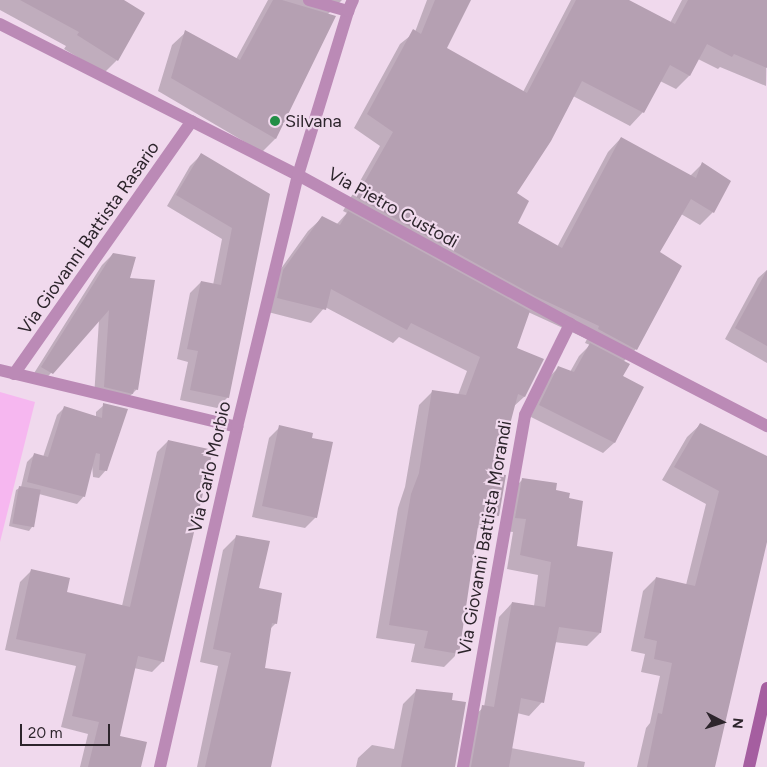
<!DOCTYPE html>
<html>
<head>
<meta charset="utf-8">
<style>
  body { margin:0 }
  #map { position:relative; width:767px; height:767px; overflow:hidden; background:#f0d9ed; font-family:Figtree,sans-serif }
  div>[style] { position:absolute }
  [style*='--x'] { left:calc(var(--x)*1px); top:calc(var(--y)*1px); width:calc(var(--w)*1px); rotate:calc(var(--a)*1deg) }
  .green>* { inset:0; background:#f6b7f0 }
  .shadow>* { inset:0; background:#0003 }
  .building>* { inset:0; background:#b5a0b2; transform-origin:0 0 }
  .street>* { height:12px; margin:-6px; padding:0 6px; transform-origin:6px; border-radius:6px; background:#bb8ab6 }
  .secondary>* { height:12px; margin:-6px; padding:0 6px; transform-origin:6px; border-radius:6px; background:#a55ea0 }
  .dots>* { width:14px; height:14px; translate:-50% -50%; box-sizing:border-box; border:2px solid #f0d9ed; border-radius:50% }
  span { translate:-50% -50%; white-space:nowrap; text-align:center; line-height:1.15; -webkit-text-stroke:4.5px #f0d9ed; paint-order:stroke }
  .poi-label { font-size:18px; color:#2d252c }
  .left { translate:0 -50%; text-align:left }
  .street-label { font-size:18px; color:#2d252c }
  .north { position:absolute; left:697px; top:697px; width:50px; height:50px; -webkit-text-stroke:4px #f0d9ed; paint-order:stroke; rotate:95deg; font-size:14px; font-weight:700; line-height:20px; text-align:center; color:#2d252c }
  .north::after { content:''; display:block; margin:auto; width:18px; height:22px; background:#2d252c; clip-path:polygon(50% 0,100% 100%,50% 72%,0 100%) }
  .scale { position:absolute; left:20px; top:724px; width:90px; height:22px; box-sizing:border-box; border:2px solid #2d252c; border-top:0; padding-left:6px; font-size:15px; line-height:18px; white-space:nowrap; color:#2d252c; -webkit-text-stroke:4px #f0d9ed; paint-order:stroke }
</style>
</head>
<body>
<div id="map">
  <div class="green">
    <i style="clip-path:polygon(0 392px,35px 402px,0 542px)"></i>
  </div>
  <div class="shadow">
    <i style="clip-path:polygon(0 0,121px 0,117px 60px,104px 73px,64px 49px,66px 46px,0 10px)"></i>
    <i style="clip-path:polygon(268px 0,342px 0,327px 15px,334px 17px,275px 139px,262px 152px,158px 91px,172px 45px,186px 32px,236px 59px)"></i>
    <i style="clip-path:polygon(427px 0,470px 0,445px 48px,523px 92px,571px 0,626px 0,670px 23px,682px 0,761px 0,767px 23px,766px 86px,720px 67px,718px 69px,698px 59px,689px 76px,676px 89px,660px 81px,643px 112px,630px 126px,573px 96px,515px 194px,517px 223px,557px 247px,608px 152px,621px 138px,690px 176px,702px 164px,713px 212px,700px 225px,681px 214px,658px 253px,636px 349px,623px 362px,622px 376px,642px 387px,614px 443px,603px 453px,529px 416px,548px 378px,559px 367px,570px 372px,579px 356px,590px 345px,585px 343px,587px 339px,528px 312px,516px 348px,542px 360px,524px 397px,513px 407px,496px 475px,498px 515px,484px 529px,477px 528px,458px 653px,444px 667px,411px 662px,415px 644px,376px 638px,398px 508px,405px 487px,419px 405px,432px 392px,458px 395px,467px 371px,399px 337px,393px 343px,325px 307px,311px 323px,264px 311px,270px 284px,308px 231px,322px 218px,336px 225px,347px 213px,343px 211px,380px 146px,354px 128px,400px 44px,415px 32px)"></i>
    <i style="clip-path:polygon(201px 155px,268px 195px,228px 397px,217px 408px,180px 400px,188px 362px,177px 359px,190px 293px,201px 282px,213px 285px,222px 239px,167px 206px,190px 166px)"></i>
    <i style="clip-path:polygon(113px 254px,128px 279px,137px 389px,126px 400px,94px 397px,99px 320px,41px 384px,31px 378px,102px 265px)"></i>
    <i style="clip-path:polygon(767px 270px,767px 363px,725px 339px,758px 278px)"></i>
    <i style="clip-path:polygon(104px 405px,106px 470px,99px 478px,93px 477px,92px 464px,84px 496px,77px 504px,39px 494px,32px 527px,29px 531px,9px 526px,16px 490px,21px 487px,27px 462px,34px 455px,43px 457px,57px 415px,65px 407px,96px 418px,96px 412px)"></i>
    <i style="clip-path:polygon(701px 424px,767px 457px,767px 536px,714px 767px,637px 767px,646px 728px,650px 723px,660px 676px,641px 672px,645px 654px,631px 651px,643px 591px,656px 578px,686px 585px,706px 504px,662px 480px,687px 437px)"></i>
    <i style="clip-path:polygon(280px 427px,311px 439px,316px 517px,305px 528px,252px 517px,269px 438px)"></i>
    <i style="clip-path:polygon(168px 441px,163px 661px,152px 672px,134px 668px,118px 737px,140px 767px,80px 767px,88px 734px,61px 727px,76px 666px,5px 650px,20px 582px,31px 571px,66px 593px,122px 606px,157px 452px)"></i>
    <i style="clip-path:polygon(523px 479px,555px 491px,568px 499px,575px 547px,600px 633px,587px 646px,554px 642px,542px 702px,529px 716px,517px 713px,511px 748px,585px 762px,584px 767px,461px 767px,469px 720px,484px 707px,499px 617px,512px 603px,534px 606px,538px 575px,507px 569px,513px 532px,502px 531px,509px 493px)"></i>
    <i style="clip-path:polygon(237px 536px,258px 589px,276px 623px,270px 629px,264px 669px,270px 767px,197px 767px,218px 666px,200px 662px,223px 550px)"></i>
    <i style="clip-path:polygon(417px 690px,454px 767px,356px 767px,358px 758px,372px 745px,394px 749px,403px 704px)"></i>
  </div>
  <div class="building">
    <i style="clip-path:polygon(20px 0,124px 0,145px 13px,118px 61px,77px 35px,79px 32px)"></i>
    <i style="clip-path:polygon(273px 0,282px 0,336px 16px,276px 139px,171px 78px,185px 30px,240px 60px)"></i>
    <i style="clip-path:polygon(435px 0,471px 0,447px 48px,527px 93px,576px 0,629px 0,675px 24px,688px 0,767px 0,767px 68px,734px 54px,732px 57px,707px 44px,690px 76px,670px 65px,644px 113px,582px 81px,551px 141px,517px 193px,529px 201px,518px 223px,562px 248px,621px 137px,696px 178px,702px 162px,731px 181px,714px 213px,691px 199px,660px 252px,682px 266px,637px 350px,598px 329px,599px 326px,535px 296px,356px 197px,393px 132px,367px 114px,413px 29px,421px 34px)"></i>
    <i style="clip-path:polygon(201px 153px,270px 194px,229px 398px,190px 390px,198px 351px,187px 349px,201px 281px,221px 285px,232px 228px,176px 195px)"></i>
    <i style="clip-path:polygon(348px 211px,530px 311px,517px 348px,544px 359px,525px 397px,518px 394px,497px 474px,506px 475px,499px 516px,480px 513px,459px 654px,424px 648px,428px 631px,389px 625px,411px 494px,419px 473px,432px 390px,466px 395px,480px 357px,411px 323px,407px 330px,331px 289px,326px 310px,277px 298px,283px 270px,322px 216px,340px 225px)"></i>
    <i style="clip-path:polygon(113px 253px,136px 257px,130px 278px,155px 280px,138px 390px,134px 389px,133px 394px,104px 387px,109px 310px,53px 374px,41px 367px)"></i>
    <i style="clip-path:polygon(767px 270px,767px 346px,735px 328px)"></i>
    <i style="clip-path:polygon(590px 343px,630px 364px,623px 376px,644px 387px,615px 443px,539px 405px,558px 366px,574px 372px)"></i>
    <i style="clip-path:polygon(103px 403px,128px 409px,107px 471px,99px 470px,100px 454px,96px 453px,85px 497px,27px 482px,34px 453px,48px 457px,64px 406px,102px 418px)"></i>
    <i style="clip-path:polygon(700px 423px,767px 456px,767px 542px,715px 767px,647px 767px,658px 713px,662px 714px,672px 663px,654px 659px,657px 641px,644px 638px,656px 577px,695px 586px,719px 491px,674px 467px)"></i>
    <i style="clip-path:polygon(279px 425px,313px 433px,312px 438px,333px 442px,317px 518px,262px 506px)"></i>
    <i style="clip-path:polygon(168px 440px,213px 450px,164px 662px,138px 656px,120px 736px,147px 742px,141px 767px,88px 767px,99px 722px,72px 716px,86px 654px,16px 639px,31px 569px,70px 578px,67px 592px,130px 607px)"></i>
    <i style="clip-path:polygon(522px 478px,557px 483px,556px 490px,570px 493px,569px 498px,583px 501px,577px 546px,613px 552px,601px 633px,559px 627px,544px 703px,521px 698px,509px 767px,471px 767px,482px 705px,494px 707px,512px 602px,545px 607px,551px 562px,520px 555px,526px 519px,515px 518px)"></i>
    <i style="left:19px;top:486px;width:22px;height:38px;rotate:10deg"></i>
    <i style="clip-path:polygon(236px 535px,270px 541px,259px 588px,282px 593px,277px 624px,272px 623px,265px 668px,291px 672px,271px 767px,205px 767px,231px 653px,213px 649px)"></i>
    <i style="clip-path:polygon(416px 689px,453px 693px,452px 700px,466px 702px,455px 767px,401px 767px)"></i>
  </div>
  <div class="street">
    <i style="--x:309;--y:0;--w:41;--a:15.8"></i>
    <i style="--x:0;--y:24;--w:334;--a:26.9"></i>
    <i style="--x:298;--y:175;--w:310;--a:28.7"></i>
    <i style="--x:570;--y:324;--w:222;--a:27.4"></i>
    <i style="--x:0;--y:370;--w:244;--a:13.5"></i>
    <i style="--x:14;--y:374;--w:309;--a:-54.9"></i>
    <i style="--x:160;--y:767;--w:349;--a:-77.2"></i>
    <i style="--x:237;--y:427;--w:259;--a:-76.4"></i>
    <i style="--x:298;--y:175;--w:171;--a:-73"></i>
    <i style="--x:348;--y:11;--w:12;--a:-66"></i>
    <i style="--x:463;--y:767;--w:357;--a:-80"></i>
    <i style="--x:525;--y:415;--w:102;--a:-63.7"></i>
  </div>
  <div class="secondary">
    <i style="--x:749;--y:767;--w:81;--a:-77.2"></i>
  </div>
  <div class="dots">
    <i style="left:275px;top:121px;background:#228e46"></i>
  </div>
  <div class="poi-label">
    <span class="left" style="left:285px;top:121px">Silvana</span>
  </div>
  <div class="street-label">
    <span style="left:393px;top:208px;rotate:29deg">Via Pietro Custodi</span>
    <span style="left:89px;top:238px;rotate:-55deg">Via Giovanni Battista Rasario</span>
    <span style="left:210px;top:467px;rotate:-77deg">Via Carlo Morbio</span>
    <span style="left:485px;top:538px;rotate:-80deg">Via Giovanni Battista Morandi</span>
  </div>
  <div class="north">N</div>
  <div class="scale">20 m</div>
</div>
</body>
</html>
